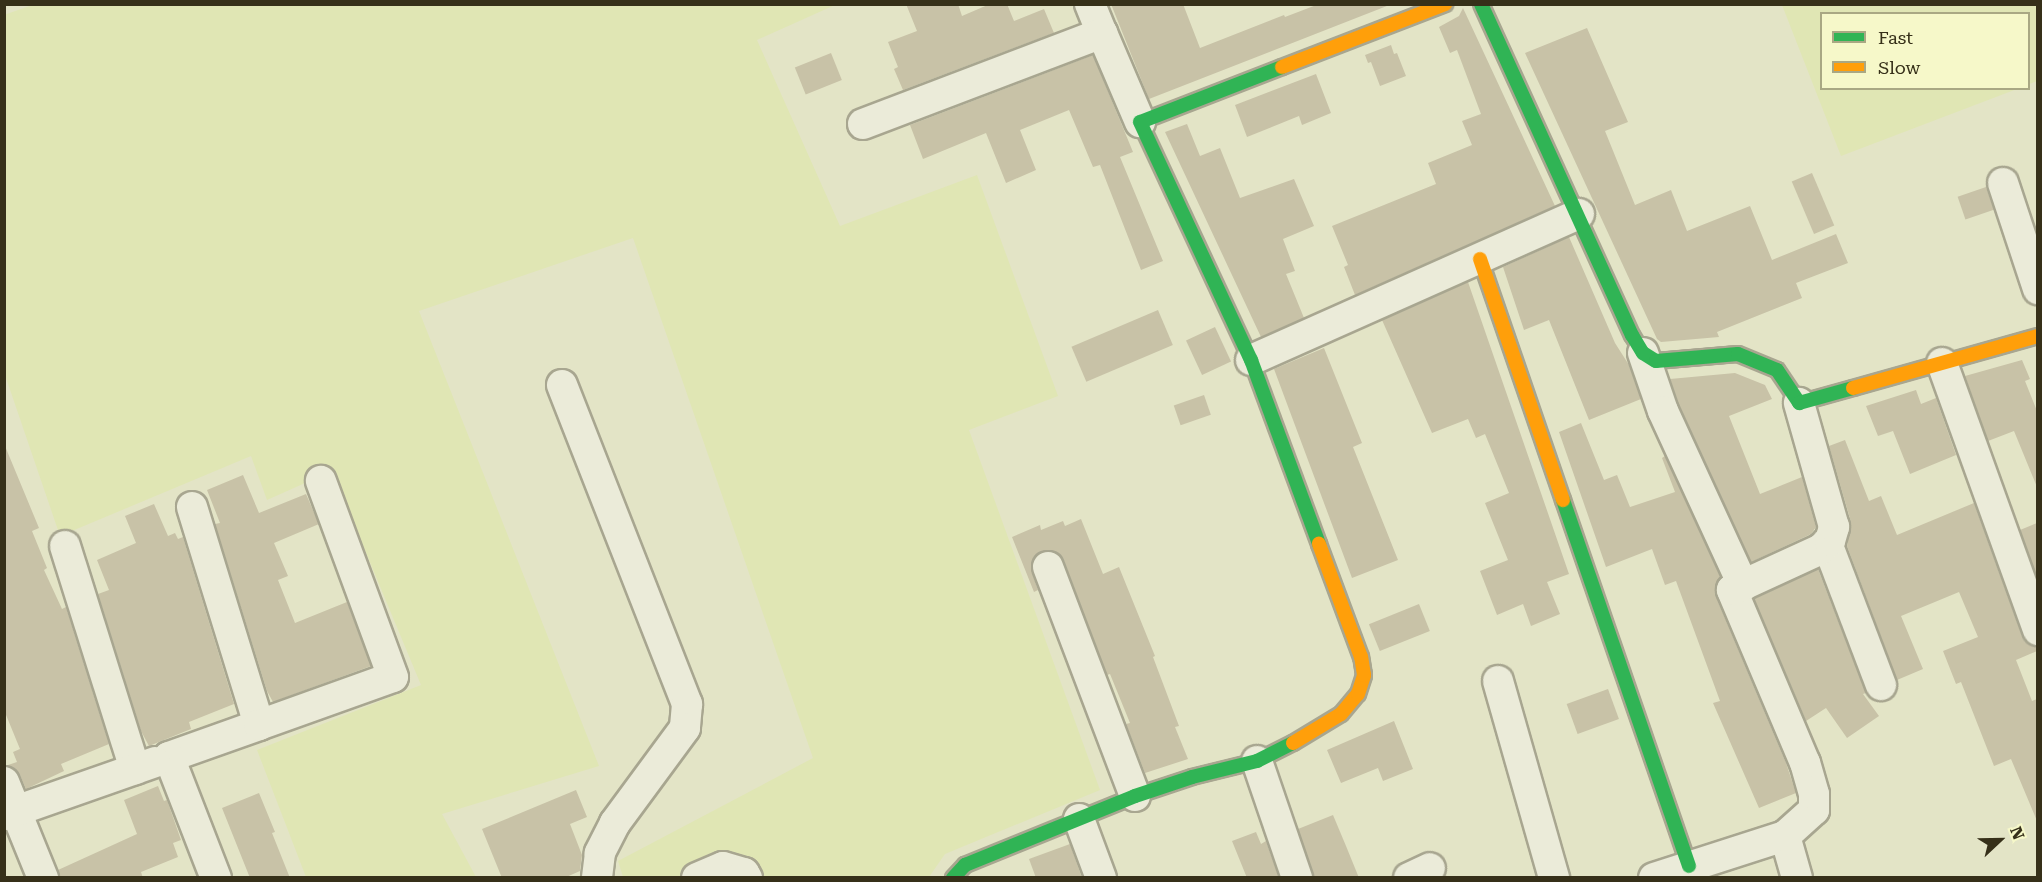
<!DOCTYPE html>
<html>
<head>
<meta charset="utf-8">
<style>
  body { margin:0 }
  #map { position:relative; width:2042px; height:882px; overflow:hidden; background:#e3e4c6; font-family:"Roboto Serif",serif }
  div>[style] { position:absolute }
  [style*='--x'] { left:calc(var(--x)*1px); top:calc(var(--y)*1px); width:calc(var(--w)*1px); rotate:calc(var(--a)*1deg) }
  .farmland>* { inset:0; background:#e0e6b4 }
  .building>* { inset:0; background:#c8c2a7; transform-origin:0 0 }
  .roads { filter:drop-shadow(2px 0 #a8a690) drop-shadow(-2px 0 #a8a690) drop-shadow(0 2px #a8a690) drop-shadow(0 -2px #a8a690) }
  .street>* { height:30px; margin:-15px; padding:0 15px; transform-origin:15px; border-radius:15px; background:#ebebd9 }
  .fast>* { height:14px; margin:-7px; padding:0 7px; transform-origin:7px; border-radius:7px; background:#30b455 }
  .slow>* { height:14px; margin:-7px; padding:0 7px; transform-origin:7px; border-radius:7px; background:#ff9f0a }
  span { translate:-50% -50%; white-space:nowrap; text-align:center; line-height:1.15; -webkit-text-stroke:4.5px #f6f8c9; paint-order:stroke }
  .frame { position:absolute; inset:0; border:6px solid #363019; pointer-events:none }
  .legend { position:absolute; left:1820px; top:12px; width:210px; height:78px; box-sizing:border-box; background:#f6f8c9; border:2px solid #a9a883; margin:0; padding:8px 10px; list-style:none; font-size:18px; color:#363019 }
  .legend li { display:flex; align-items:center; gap:12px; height:30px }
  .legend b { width:30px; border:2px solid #a9a883 }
  .north { position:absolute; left:1970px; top:810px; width:60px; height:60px; -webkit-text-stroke:4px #f6f8c9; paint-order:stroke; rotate:68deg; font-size:16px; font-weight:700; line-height:24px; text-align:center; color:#363019 }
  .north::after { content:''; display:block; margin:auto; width:21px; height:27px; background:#363019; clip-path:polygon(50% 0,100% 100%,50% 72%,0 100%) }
</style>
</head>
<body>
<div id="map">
  <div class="farmland">
    <i style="clip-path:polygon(35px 4px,835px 5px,757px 40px,840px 226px,977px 175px,1058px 396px,969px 430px,1100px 790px,945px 854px,929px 877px,623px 877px,618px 861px,813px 758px,633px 238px,419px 311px,599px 766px,442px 814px,476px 877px,306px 877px,257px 750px,421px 685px,332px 471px,267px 500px,251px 456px,60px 536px,5px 375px,4px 15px)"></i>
    <i style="clip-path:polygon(1782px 5px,2037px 5px,2037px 81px,2029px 84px,2028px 14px,1822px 14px,1822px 88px,2017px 89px,1841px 156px)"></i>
  </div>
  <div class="building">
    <i style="clip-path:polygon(906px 4px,958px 4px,962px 16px,990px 4px,1007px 4px,1014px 21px,1044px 9px,1054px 33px,903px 90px,894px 69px,898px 67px,888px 42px,917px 31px)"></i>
    <i style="clip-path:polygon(1111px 4px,1183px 4px,1200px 48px,1284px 15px,1285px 17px,1319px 4px,1392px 4px,1149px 99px)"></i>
    <i style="clip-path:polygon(1463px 8px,1555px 206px,1355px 295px,1344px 267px,1348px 265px,1332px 226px,1436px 184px,1428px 163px,1472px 145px,1462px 121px,1481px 114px,1457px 50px,1450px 53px,1439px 27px,1459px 16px)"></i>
    <i style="clip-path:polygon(1587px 28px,1628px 122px,1605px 131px,1635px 205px,1671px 190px,1687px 231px,1750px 206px,1772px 260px,1836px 234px,1848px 263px,1796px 283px,1802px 298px,1717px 332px,1719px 337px,1661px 342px,1657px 339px,1525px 53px)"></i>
    <i style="clip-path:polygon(1391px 45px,1394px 54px,1397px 53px,1406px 76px,1380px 86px,1371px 62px,1368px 63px,1365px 55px)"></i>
    <i style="left:831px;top:53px;width:29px;height:39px;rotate:68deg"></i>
    <i style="clip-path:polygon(1093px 55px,1133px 152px,1120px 157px,1163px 261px,1141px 270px,1100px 165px,1093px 167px,1069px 110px,1020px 130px,1036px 170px,1006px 183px,986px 133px,923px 159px,910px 125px)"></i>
    <i style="clip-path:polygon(1316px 74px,1331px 113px,1302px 125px,1299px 116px,1247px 137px,1235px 105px)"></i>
    <i style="clip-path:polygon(1187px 124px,1200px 156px,1220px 148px,1240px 198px,1294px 179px,1314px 226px,1283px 239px,1295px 271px,1286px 274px,1304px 318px,1261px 337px,1165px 132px)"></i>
    <i style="left:1812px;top:173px;width:57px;height:22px;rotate:67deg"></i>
    <i style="left:1986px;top:187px;width:24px;height:30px;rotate:71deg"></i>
    <i style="clip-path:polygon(1569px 237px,1615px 343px,1629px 365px,1641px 399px,1589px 420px,1549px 320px,1524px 330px,1503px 267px)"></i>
    <i style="clip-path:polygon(1468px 282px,1569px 574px,1547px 582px,1560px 614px,1531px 626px,1523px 604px,1497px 615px,1480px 571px,1508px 560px,1485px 503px,1509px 493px,1485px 434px,1476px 438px,1468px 419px,1432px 433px,1382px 320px)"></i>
    <i style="left:1158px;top:310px;width:38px;height:94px;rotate:67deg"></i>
    <i style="left:1215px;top:327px;width:38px;height:32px;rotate:65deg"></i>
    <i style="clip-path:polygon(1324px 348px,1362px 443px,1353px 447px,1398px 560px,1352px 578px,1274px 369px)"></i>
    <i style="clip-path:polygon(2022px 360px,2030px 379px,2025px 381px,2037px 411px,2037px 487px,2014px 431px,1988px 441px,1965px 376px)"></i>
    <i style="clip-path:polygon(1735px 373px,1765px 385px,1772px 399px,1729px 416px,1760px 494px,1802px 477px,1816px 527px,1811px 534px,1751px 562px,1679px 405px,1670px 379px)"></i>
    <i style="clip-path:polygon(1916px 390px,1921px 404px,1936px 398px,1956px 455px,1910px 474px,1893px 431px,1878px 436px,1866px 406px)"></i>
    <i style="left:1204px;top:395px;width:21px;height:32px;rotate:71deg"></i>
    <i style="clip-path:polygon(1581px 423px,1604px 480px,1617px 475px,1630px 507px,1675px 492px,1662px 458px,1665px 456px,1721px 578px,1715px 587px,1716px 597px,1786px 763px,1796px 793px,1759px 808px,1713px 703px,1720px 701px,1676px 581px,1665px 585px,1652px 549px,1606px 567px,1559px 432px)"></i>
    <i style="clip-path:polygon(1845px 440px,1869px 501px,1881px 496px,1897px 535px,1974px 503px,2022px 636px,2027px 643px,2037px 647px,2037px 651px,2016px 660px,2032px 701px,2037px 699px,2037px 821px,2011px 759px,1994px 766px,1961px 682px,1956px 684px,1943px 651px,1978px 637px,1959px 592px,1901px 616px,1923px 669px,1897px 680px,1847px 546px,1851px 522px,1829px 446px)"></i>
    <i style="clip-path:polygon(5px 446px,39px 528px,32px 531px,47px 568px,44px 570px,62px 609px,66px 607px,109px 744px,61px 764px,64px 771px,26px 789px,20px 775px,8px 765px,17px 762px,13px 752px,20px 749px,4px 710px)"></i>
    <i style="clip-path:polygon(243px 475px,259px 513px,306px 494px,319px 524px,274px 543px,288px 576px,278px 580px,295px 623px,347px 602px,371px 666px,273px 702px,267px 691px,215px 524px,220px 523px,207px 490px)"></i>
    <i style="clip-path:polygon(154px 504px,168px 536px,175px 533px,178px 539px,183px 537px,234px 704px,189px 722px,191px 729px,149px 746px,141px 731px,98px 594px,109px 590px,97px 560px,136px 543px,125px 516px)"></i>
    <i style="clip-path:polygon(1081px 519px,1103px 574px,1119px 567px,1155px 656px,1153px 657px,1179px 726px,1175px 727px,1188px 759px,1145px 773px,1126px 724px,1130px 723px,1110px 674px,1107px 675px,1064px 561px,1058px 553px,1042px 551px,1034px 557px,1032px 573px,1038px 590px,1034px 592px,1012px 537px,1040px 525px,1041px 530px,1063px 521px,1065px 526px)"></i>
    <i style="clip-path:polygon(2037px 523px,2037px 578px,2020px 530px)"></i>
    <i style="clip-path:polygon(1818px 569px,1866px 693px,1863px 694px,1879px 716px,1847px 738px,1826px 708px,1806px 721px,1754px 599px)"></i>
    <i style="left:1419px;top:604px;width:29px;height:54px;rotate:68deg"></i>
    <i style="left:1608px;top:689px;width:32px;height:44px;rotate:70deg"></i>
    <i style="clip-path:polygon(1394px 721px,1413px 769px,1383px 781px,1378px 768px,1341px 783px,1327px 750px)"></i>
    <i style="clip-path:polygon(158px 786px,164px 801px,167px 800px,181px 840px,173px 843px,178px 857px,141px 872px,143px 878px,60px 878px,58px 870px,137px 834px,124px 800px)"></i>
    <i style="clip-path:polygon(576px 790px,587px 817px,570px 824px,582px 855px,580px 871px,564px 878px,502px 878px,482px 829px)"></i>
    <i style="clip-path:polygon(259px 793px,275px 832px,272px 833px,290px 878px,250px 878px,222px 808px)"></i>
    <i style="clip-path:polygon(1333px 815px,1346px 846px,1359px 878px,1314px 878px,1298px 829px)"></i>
    <i style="clip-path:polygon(1256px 832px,1261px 844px,1266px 841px,1279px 878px,1247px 878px,1232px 841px)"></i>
    <i style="clip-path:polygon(1070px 844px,1082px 878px,1036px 878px,1029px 859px)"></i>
  </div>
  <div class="roads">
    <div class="street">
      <i style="--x:1090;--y:4;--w:31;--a:68"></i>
      <i style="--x:863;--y:124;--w:256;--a:-20.8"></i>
      <i style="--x:1102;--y:33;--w:97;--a:66.9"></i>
      <i style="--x:2003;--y:183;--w:112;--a:71.7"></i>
      <i style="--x:1643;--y:353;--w:61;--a:71"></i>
      <i style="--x:1663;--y:411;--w:192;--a:65.3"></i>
      <i style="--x:1251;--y:360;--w:359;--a:-24"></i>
      <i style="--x:1942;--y:363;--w:284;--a:70.2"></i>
      <i style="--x:562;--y:385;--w:343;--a:68.6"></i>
      <i style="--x:687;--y:704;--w:24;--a:95"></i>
      <i style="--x:685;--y:728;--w:118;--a:126.4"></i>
      <i style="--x:615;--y:823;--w:34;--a:117"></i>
      <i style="--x:600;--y:853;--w:25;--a:97"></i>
      <i style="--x:192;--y:507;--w:228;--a:72.9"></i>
      <i style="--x:259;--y:725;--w:96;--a:160.4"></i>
      <i style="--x:169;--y:757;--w:130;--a:68.8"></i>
      <i style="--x:1827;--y:543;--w:152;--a:69.2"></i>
      <i style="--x:65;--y:546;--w:234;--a:72.6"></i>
      <i style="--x:1048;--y:567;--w:245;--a:69.2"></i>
      <i style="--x:1498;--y:681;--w:205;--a:74.1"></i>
      <i style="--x:259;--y:725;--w:142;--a:-19.7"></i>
      <i style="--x:393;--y:677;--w:209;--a:-110.2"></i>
      <i style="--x:1257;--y:761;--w:124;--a:71.1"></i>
      <i style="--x:4;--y:782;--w:104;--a:67.9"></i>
      <i style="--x:4;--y:815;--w:160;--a:-19.3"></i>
      <i style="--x:1079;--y:819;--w:63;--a:69.6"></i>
      <i style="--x:697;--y:878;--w:28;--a:-23"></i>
      <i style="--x:723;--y:867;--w:22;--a:16"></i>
      <i style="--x:744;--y:873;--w:6;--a:59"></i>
      <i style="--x:1409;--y:878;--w:23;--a:-25"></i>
      <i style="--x:1654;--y:878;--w:138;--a:-17.8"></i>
      <i style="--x:1797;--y:878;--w:44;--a:-105.9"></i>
      <i style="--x:1785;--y:836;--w:39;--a:-42"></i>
      <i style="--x:1814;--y:810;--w:16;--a:-90"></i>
      <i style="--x:1814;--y:794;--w:32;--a:-106"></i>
      <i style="--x:1805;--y:763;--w:188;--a:-112.9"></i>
      <i style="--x:1732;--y:590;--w:98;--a:-24.7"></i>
      <i style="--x:1821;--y:549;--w:12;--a:-42"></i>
      <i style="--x:1830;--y:541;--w:15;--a:-74"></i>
      <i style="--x:1834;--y:527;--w:129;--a:-105.8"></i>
    </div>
    <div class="fast">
      <i style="--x:1481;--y:4;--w:364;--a:65.5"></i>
      <i style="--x:1632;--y:335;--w:21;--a:59"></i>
      <i style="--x:1643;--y:353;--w:15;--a:32"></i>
      <i style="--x:1656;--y:361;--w:82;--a:-4.9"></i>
      <i style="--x:1738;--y:354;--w:42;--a:22.3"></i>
      <i style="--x:1777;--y:370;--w:40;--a:56"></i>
      <i style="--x:1799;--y:403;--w:56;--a:-15.5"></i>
      <i style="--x:1282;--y:67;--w:152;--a:158.8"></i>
      <i style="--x:1140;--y:122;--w:263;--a:65"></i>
      <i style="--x:1251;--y:360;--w:196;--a:69.7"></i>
      <i style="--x:1563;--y:500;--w:387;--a:71"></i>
      <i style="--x:953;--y:878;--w:18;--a:-47"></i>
      <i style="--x:965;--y:865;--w:183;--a:-22.1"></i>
      <i style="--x:1135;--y:796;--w:60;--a:-18.4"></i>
      <i style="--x:1192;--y:777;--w:67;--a:-13.8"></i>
      <i style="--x:1257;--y:761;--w:40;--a:-26.6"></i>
    </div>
    <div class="slow">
      <i style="--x:1282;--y:67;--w:175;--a:-21.1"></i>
      <i style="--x:1480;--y:259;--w:255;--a:71"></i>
      <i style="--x:1853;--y:388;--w:192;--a:-15.7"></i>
      <i style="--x:1293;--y:743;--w:56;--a:-31.1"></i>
      <i style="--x:1341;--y:714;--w:26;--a:-50"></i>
      <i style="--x:1358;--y:694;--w:20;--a:-72"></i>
      <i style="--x:1364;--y:675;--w:18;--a:-99"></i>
      <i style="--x:1361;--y:657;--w:121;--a:-110.4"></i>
    </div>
  </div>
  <div class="frame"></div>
  <ul class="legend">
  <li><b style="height:8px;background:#30b455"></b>Fast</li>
  <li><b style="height:8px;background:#ff9f0a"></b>Slow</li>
  </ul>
  <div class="north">N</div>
</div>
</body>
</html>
